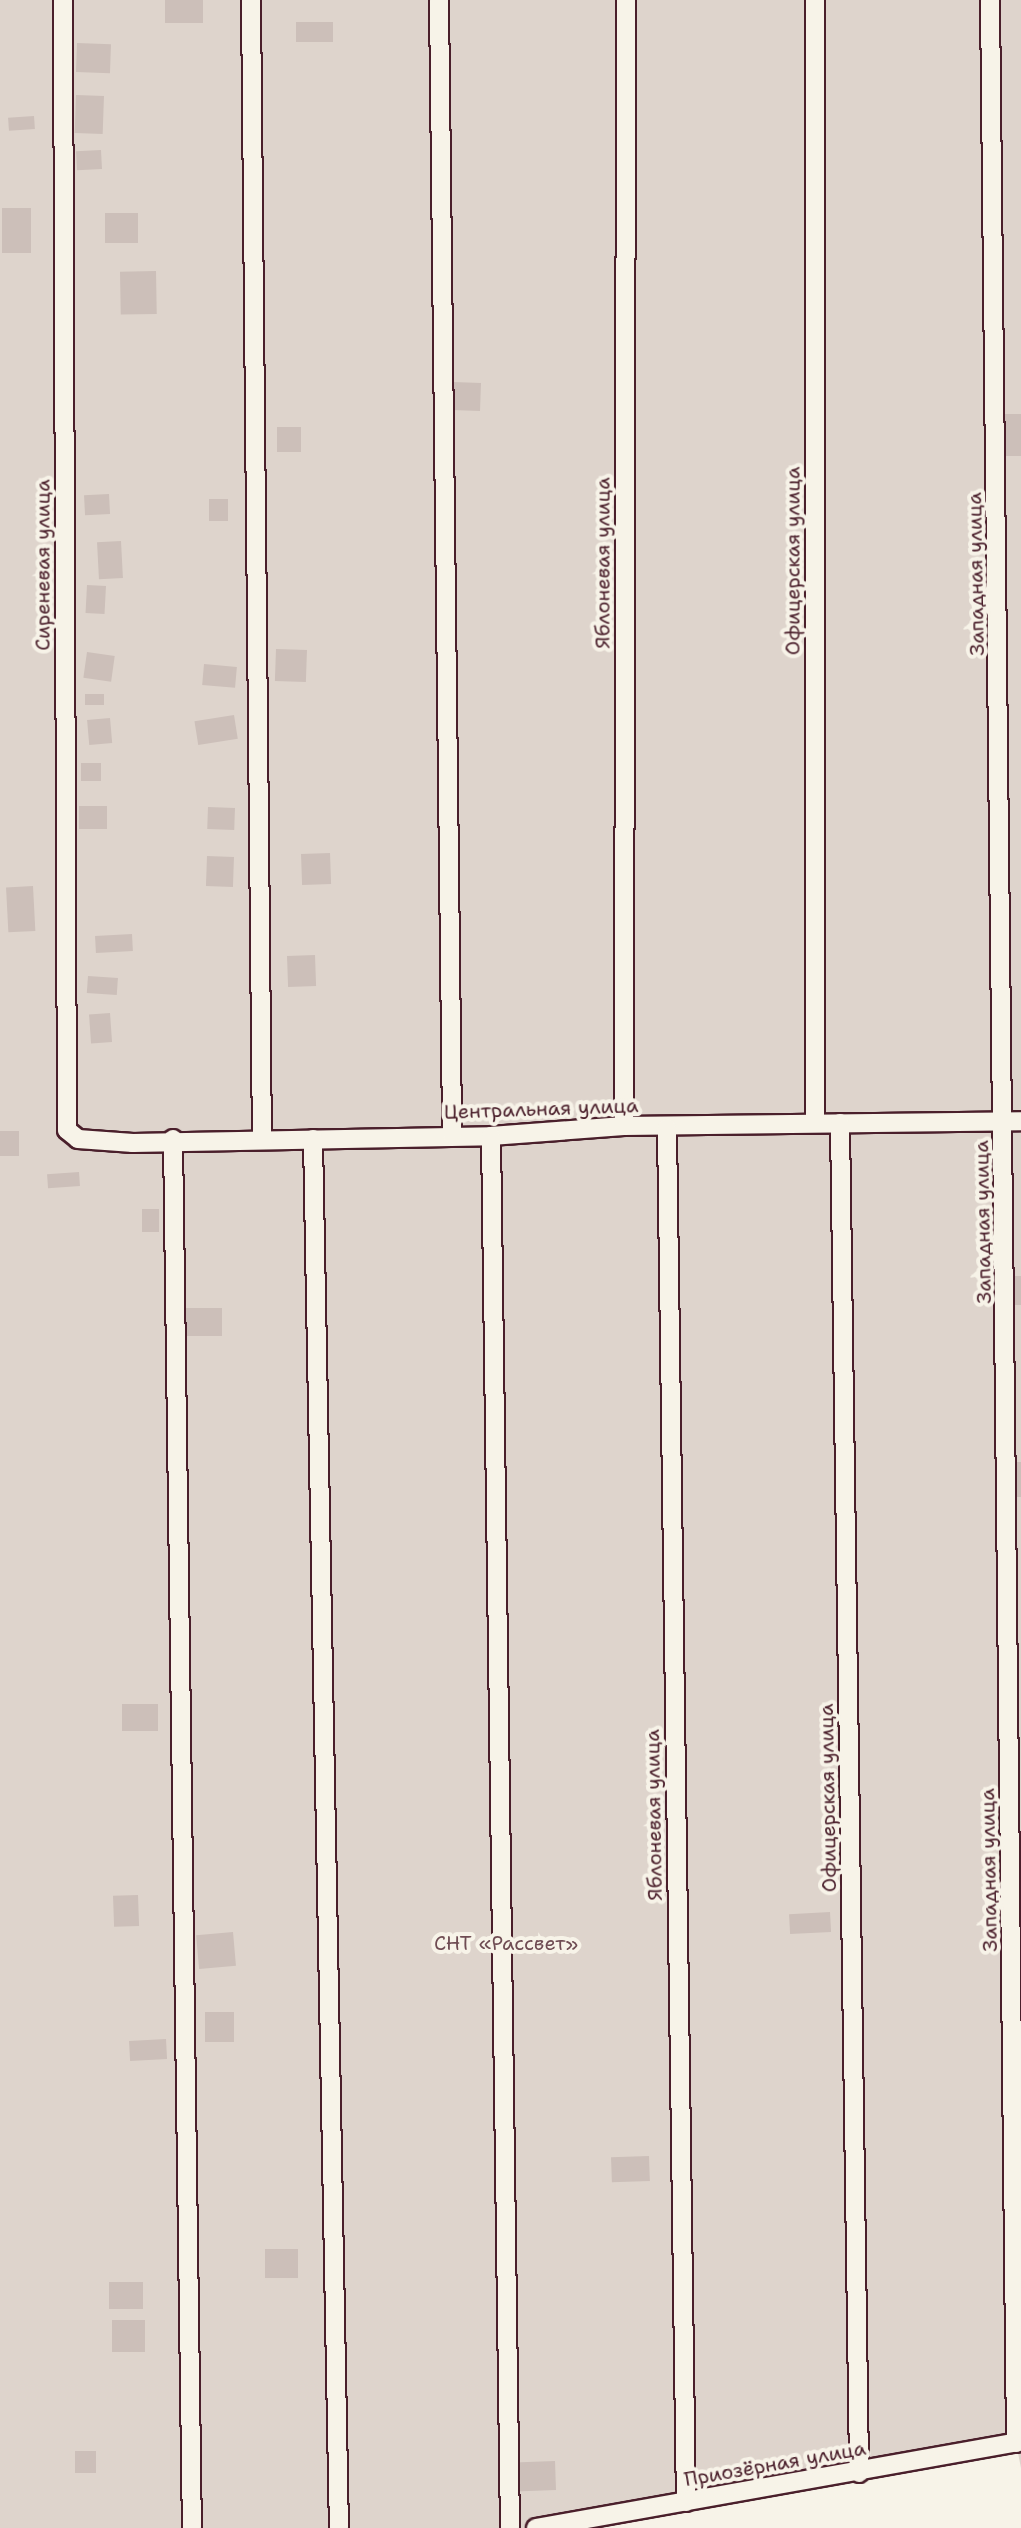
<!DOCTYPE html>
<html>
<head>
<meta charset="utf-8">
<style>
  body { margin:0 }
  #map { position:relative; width:1021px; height:2528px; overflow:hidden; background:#f7f3e8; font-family:"Shantell Sans",sans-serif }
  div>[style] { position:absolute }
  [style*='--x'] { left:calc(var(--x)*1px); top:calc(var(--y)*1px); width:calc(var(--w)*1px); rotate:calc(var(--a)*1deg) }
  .green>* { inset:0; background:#ded4cc }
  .building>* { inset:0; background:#ccbfb9; transform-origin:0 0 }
  .roads { filter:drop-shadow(2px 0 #4a1f2b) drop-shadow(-2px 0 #4a1f2b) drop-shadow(0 2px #4a1f2b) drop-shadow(0 -2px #4a1f2b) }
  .minor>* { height:18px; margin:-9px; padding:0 9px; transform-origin:9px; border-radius:9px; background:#f7f3e8 }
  span { translate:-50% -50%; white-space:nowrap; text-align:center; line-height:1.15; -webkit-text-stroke:8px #f7f3e8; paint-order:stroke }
  .street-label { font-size:20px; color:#4a1f2b }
  .park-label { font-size:20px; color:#6f4c53 }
</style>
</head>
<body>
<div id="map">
  <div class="green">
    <i style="clip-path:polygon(0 0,1021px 0,1021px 2468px,1016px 2443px,536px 2528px,0 2528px)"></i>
  </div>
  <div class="building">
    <i style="left:165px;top:0;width:38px;height:23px"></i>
    <i style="left:296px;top:22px;width:37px;height:20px"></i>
    <i style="left:77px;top:43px;width:34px;height:29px;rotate:2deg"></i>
    <i style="left:76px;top:95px;width:28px;height:38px;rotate:2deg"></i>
    <i style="left:34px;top:116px;width:13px;height:26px;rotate:86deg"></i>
    <i style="left:101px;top:150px;width:19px;height:25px;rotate:87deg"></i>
    <i style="left:2px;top:208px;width:29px;height:45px"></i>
    <i style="left:105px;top:213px;width:33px;height:30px"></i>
    <i style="left:156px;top:271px;width:43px;height:36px;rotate:89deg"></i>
    <i style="left:453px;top:382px;width:28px;height:28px;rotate:2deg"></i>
    <i style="left:1002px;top:414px;width:19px;height:42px"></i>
    <i style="left:277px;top:427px;width:24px;height:25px"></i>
    <i style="left:109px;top:494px;width:20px;height:25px;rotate:87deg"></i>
    <i style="left:209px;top:499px;width:19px;height:22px"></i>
    <i style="left:121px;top:541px;width:37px;height:24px;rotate:87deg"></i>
    <i style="left:87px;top:585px;width:19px;height:28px;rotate:3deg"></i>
    <i style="left:276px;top:649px;width:31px;height:32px;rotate:2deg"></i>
    <i style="left:87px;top:652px;width:28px;height:26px;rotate:8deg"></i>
    <i style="left:204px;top:664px;width:33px;height:21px;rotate:5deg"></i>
    <i style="left:85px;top:694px;width:19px;height:11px"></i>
    <i style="left:234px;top:715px;width:24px;height:40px;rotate:81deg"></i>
    <i style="left:110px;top:718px;width:25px;height:23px;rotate:85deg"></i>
    <i style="left:81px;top:763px;width:20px;height:18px"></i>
    <i style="left:79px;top:806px;width:28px;height:23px"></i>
    <i style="left:208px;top:807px;width:27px;height:22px;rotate:2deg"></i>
    <i style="left:330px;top:853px;width:31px;height:29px;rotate:88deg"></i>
    <i style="left:207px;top:856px;width:27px;height:30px;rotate:2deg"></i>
    <i style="left:33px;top:886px;width:45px;height:27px;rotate:87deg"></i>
    <i style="left:132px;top:934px;width:17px;height:37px;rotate:87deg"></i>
    <i style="left:315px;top:955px;width:31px;height:28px;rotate:88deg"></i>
    <i style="left:88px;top:976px;width:30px;height:17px;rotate:4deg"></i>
    <i style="left:110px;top:1013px;width:29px;height:21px;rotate:86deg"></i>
    <i style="left:0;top:1131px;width:19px;height:25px"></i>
    <i style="left:79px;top:1172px;width:14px;height:32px;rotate:86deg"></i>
    <i style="left:142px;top:1209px;width:17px;height:23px"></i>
    <i style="left:1011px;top:1276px;width:10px;height:29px"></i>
    <i style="left:182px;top:1308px;width:40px;height:28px"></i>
    <i style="left:1017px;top:1462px;width:4px;height:35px"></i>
    <i style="left:122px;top:1704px;width:36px;height:27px"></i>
    <i style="left:138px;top:1895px;width:31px;height:25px;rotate:88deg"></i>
    <i style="left:830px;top:1912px;width:20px;height:41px;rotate:87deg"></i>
    <i style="left:233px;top:1932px;width:34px;height:37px;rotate:85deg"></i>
    <i style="left:205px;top:2012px;width:29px;height:30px"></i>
    <i style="left:166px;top:2039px;width:20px;height:37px;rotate:87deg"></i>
    <i style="left:649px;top:2156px;width:25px;height:38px;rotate:88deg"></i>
    <i style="left:265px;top:2249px;width:33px;height:29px"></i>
    <i style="left:109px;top:2282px;width:34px;height:27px"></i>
    <i style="left:112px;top:2320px;width:33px;height:32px"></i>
    <i style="left:75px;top:2451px;width:21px;height:22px"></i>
    <i style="left:555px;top:2461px;width:29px;height:41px;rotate:88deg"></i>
  </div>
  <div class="roads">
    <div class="minor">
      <i style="--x:63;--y:0;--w:1130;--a:89.8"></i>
      <i style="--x:67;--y:1130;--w:14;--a:39"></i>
      <i style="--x:78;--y:1139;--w:55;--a:4.2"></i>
      <i style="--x:133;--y:1143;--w:358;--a:-1.1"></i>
      <i style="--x:491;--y:1136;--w:133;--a:-4.3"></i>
      <i style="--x:624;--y:1126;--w:397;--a:-0.7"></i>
      <i style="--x:251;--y:0;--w:1140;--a:89.45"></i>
      <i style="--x:439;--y:0;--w:1135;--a:89.34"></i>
      <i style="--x:815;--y:0;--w:1123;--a:90"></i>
      <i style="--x:990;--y:0;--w:2443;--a:89.39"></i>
      <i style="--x:840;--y:1123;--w:1350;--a:89.19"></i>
      <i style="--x:624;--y:1126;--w:1126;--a:-89.9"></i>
      <i style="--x:667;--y:1128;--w:1374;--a:89.21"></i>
      <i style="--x:491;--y:1136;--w:1392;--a:89.22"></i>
      <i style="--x:173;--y:1139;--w:1389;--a:89.22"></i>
      <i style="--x:313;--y:1139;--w:1389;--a:88.93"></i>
      <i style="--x:536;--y:2528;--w:493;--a:-10.1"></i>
    </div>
  </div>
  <div class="street-label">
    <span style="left:793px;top:561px;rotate:-90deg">Офицерская улица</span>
    <span style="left:603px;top:563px;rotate:-90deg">Яблоневая улица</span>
    <span style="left:43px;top:565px;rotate:-90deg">Сиреневая улица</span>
    <span style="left:976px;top:574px;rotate:-91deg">Западная улица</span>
    <span style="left:541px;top:1109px;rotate:-2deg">Центральная улица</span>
    <span style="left:983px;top:1222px;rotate:-91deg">Западная улица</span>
    <span style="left:828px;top:1798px;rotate:-91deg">Офицерская улица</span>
    <span style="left:654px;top:1815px;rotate:-91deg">Яблоневая улица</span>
    <span style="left:989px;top:1870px;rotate:-91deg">Западная улица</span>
    <span style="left:775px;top:2464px;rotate:-10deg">Приозёрная улица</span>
  </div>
  <div class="park-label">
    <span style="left:506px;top:1943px">СНТ «Рассвет»</span>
  </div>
</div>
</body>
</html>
